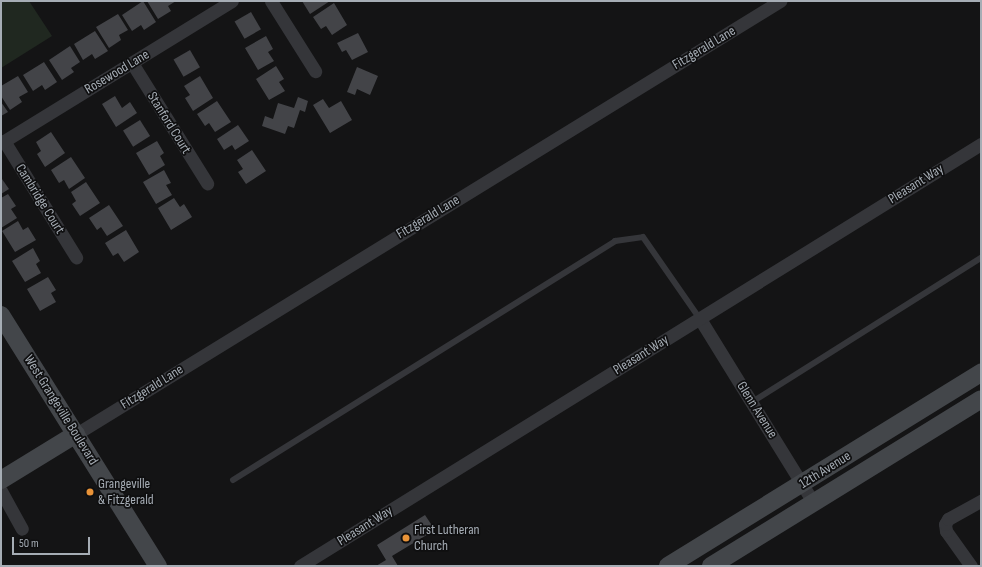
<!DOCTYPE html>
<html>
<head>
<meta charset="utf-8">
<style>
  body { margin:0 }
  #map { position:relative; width:982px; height:567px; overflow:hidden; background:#141415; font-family:"Sofia Sans Condensed",sans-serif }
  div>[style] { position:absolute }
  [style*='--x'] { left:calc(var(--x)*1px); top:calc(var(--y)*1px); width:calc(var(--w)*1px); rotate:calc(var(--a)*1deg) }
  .green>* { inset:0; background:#202820 }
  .building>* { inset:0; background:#434448; transform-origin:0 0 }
  .lane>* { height:6px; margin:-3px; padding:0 3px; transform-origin:3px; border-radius:3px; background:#35363a }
  .street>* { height:13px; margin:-6.5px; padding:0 6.5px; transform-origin:6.5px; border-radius:6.5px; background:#35363a }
  .secondary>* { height:18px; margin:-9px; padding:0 9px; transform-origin:9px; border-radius:9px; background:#43464a }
  .dots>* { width:11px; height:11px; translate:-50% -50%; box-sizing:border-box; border:2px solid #0f0f10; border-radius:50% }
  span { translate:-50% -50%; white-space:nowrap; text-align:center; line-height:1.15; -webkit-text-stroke:3.5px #0f0f10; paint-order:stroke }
  .street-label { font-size:14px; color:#a6adb5 }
  .poi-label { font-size:14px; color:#a6adb5 }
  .left { translate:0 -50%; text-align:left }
  .frame { position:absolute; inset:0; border:2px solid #a6adb5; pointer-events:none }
  .scale { position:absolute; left:12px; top:537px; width:78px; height:18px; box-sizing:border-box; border:2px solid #a6adb5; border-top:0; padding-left:5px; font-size:12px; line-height:14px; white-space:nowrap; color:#a6adb5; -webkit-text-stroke:3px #0f0f10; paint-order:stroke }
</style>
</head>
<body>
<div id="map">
  <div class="green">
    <i style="clip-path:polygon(1px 1px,29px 1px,52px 36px,1px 68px)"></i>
  </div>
  <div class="building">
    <i style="clip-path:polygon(143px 1px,156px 22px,144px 30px,141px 25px,132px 31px,122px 15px)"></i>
    <i style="clip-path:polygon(147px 1px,176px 1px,168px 6px,171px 11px,158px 19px)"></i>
    <i style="clip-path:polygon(302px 1px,330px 1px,310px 14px)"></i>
    <i style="clip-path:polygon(334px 3px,347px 25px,332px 35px,326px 26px,321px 29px,313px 17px)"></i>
    <i style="left:251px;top:12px;width:20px;height:19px;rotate:60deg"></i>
    <i style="clip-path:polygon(118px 14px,128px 30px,119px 35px,121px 40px,109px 48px,96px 27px)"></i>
    <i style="clip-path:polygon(95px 31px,108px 51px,95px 59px,92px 54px,83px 60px,74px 44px)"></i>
    <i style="clip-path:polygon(358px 33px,368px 52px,352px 60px,346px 50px,342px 52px,337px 43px)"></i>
    <i style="clip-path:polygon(266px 36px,273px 49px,268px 52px,274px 61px,258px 70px,245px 48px)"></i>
    <i style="clip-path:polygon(70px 46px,80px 62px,71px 68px,74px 72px,62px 80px,49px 60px)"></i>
    <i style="left:190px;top:50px;width:20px;height:19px;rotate:60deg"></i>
    <i style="clip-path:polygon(44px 62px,57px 82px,45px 90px,42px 85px,33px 91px,23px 75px)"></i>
    <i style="clip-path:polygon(276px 66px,284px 79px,279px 82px,285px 91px,269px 100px,256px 79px)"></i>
    <i style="clip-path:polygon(357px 67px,378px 76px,370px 95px,357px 89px,355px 95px,347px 92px)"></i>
    <i style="clip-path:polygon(18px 76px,28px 92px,19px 97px,22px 102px,10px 110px,1px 96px,1px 86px)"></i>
    <i style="clip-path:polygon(200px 76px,213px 98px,193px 111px,185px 98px,190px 95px,184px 86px)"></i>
    <i style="clip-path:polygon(115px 96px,122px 108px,130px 102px,137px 113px,116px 127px,102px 104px)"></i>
    <i style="clip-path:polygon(298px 97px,308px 101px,305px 112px,300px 110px,294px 128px,288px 126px,285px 134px,262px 126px,265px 116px,273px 119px,278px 103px,294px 108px)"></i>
    <i style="clip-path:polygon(323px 99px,329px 108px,341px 101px,352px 120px,330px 133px,313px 105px)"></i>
    <i style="clip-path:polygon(217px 101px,231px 122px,215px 132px,209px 123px,205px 126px,197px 114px)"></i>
    <i style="clip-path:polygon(1px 102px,8px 112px,1px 116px)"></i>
    <i style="left:140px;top:120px;width:19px;height:20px;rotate:58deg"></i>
    <i style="clip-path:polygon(238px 125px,249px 141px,235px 150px,232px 145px,224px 150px,217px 139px)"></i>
    <i style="clip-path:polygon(51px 132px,65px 153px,45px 167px,37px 154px,41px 151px,36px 142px)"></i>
    <i style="clip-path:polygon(157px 141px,164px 153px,160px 156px,165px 165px,149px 175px,136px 153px)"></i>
    <i style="clip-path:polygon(252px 150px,266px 171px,246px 184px,238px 172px,243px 169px,237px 160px)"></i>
    <i style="clip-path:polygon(71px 157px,85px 178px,69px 189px,64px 180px,59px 183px,51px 170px)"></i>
    <i style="clip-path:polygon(164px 170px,171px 183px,166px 185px,172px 195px,156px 204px,143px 182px)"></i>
    <i style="clip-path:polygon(2px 179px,9px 189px,1px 194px,1px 180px)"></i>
    <i style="clip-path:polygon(86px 182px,100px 203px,80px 216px,72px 204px,76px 201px,71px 192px)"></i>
    <i style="clip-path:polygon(8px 194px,16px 206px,11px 209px,17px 218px,1px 228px,1px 198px)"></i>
    <i style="clip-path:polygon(174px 198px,180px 207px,184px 204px,192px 217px,171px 230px,158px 208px)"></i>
    <i style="clip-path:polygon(109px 205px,123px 226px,107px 236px,101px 227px,97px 230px,89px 218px)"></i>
    <i style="clip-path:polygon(18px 221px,23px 230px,28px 227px,36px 240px,15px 252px,2px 231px)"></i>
    <i style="clip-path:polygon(126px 230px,139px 252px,124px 262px,118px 253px,113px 256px,105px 243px)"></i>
    <i style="clip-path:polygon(33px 248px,40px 261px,36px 264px,41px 273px,25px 282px,12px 261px)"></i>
    <i style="clip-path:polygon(48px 277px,56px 290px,51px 293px,56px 302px,40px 311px,27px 289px)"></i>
    <i style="clip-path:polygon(425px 515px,435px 530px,392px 556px,398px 566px,376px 566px,386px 560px,377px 545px)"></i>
  </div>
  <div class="lane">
    <i style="--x:752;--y:402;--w:271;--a:-32.2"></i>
    <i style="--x:233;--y:480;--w:451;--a:-32"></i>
    <i style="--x:615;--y:241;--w:28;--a:-8"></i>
    <i style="--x:643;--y:237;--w:100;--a:55.2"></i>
  </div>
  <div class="street">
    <i style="--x:271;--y:1;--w:83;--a:57.8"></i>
    <i style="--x:132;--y:63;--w:142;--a:58"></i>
    <i style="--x:4;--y:141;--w:137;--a:58.2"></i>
    <i style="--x:1;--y:143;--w:271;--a:-31.6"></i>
    <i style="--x:700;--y:319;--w:215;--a:58.3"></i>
    <i style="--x:76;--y:434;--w:827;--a:-31.59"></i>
    <i style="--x:1;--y:491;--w:43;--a:61.1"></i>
    <i style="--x:300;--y:566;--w:801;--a:-31.79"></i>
    <i style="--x:971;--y:566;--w:43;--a:-125.5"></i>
    <i style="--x:946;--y:531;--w:7;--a:-98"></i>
    <i style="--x:945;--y:524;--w:6;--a:-59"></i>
    <i style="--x:948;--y:519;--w:38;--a:-29"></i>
  </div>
  <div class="secondary">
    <i style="--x:1;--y:315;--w:296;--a:58"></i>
    <i style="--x:1;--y:480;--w:88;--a:-31.5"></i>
    <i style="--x:668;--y:566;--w:368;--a:-31.7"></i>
    <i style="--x:711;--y:566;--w:317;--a:-31.7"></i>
  </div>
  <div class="dots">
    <i style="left:90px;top:492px;background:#e99338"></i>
    <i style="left:406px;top:538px;background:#e99338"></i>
  </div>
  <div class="street-label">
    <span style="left:704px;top:48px;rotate:-31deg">Fitzgerald Lane</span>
    <span style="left:117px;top:72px;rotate:-31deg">Rosewood Lane</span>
    <span style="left:169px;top:123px;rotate:58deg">Stanford Court</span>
    <span style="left:916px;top:184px;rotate:-32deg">Pleasant Way</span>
    <span style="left:40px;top:199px;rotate:58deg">Cambridge Court</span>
    <span style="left:428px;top:217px;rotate:-31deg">Fitzgerald Lane</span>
    <span style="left:641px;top:355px;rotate:-32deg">Pleasant Way</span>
    <span style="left:152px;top:387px;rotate:-32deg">Fitzgerald Lane</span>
    <span style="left:61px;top:410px;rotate:58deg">West Grangeville Boulevard</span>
    <span style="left:757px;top:410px;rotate:58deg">Glenn Avenue</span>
    <span style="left:825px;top:470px;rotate:-32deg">12th Avenue</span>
    <span style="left:365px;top:526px;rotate:-32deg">Pleasant Way</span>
  </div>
  <div class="poi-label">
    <span class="left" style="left:98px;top:492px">Grangeville<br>&amp; Fitzgerald</span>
    <span class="left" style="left:414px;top:538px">First Lutheran<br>Church</span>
  </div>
  <div class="frame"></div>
  <div class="scale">50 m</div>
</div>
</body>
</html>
